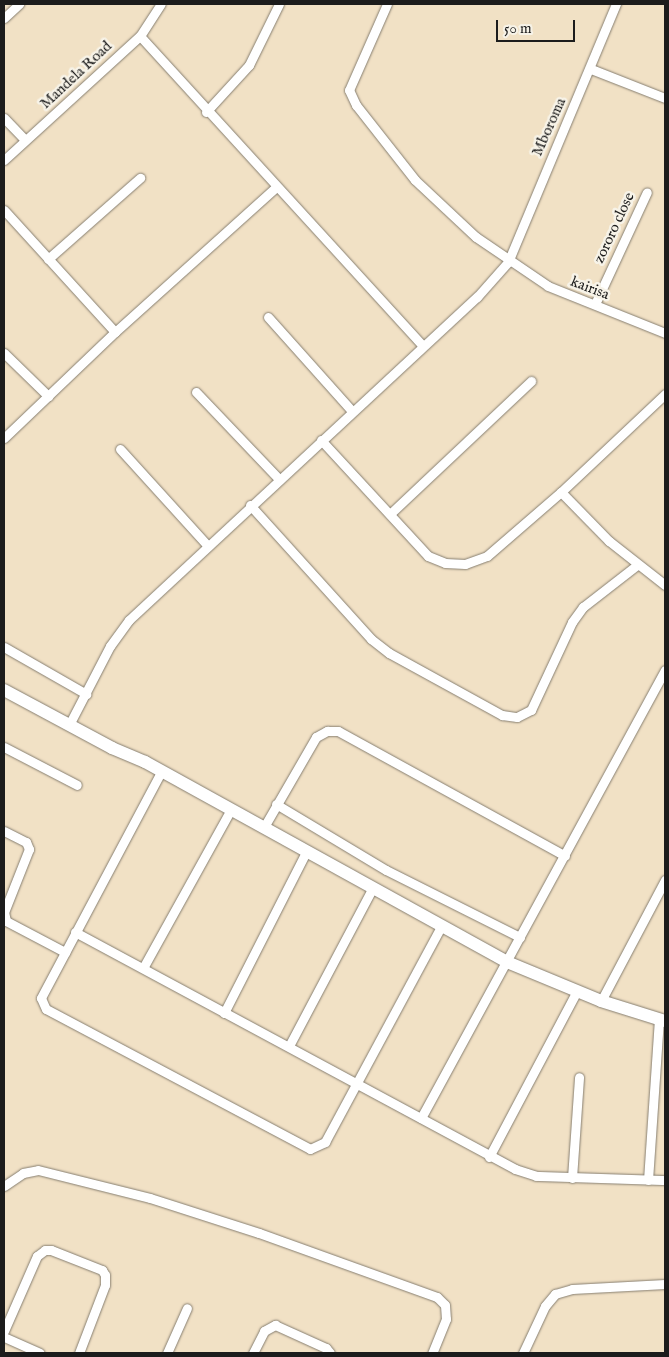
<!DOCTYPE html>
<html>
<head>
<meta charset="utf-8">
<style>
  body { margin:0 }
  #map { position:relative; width:669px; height:1357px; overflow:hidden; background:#f1e1c5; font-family:"IM FELL English",serif }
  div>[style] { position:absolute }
  .roads { filter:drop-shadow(0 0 1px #867e70) drop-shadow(0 0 1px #867e70) }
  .street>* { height:9px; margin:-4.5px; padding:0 4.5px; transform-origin:4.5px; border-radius:4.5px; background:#fff }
  .secondary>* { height:12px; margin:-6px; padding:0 6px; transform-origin:6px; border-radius:6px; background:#fff }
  span { translate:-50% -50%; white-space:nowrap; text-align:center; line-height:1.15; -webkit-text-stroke:5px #f7f3e8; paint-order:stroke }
  .street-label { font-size:15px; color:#1c1c1c }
  .frame { position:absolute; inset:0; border:5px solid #1c1c1c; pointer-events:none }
  .scale { position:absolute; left:496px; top:20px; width:79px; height:22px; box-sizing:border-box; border:2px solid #1c1c1c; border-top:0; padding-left:6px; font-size:15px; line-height:18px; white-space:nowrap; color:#1c1c1c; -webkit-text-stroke:4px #f7f3e8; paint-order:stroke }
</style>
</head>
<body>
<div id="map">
  <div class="roads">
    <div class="street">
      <i style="left:387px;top:4px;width:94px;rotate:113.8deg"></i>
      <i style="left:349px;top:90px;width:17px;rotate:65deg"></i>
      <i style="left:356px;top:105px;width:95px;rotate:51.8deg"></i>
      <i style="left:415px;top:180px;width:83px;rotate:43.1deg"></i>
      <i style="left:476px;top:237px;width:87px;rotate:34.2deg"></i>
      <i style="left:548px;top:286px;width:126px;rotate:21.9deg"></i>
      <i style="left:4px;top:18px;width:21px;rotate:-43deg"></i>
      <i style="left:140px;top:36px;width:418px;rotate:47.6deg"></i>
      <i style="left:591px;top:69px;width:79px;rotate:21.4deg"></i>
      <i style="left:206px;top:112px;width:64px;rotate:-47.5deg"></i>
      <i style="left:249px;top:65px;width:68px;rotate:-63.8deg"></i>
      <i style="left:4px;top:118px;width:30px;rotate:46deg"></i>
      <i style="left:4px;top:160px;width:184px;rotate:-42.4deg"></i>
      <i style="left:140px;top:36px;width:38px;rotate:-57deg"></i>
      <i style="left:4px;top:210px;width:165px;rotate:47.7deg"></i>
      <i style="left:48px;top:259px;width:123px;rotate:-41.4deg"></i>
      <i style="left:595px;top:304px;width:123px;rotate:-65.1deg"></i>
      <i style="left:268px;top:317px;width:126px;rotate:48.2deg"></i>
      <i style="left:4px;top:353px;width:62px;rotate:44.3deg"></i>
      <i style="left:196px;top:392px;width:119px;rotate:46.4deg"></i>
      <i style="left:4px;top:438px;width:153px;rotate:-43.7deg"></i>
      <i style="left:115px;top:332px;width:217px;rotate:-42deg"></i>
      <i style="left:321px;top:440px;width:158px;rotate:47.3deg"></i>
      <i style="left:428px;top:556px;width:18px;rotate:22deg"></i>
      <i style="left:445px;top:563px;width:20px;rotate:3deg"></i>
      <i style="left:465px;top:564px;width:23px;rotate:-20deg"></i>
      <i style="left:487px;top:556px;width:98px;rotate:-40.9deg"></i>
      <i style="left:561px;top:492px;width:143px;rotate:-43.3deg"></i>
      <i style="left:120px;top:449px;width:131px;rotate:47.8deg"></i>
      <i style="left:561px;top:492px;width:69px;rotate:45.6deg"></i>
      <i style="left:609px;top:541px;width:71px;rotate:38.2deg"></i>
      <i style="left:250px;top:505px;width:181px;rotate:47.9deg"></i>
      <i style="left:371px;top:639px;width:23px;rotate:38deg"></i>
      <i style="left:389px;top:653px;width:129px;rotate:28.8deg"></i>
      <i style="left:502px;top:715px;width:15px;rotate:8deg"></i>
      <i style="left:517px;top:717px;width:16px;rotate:-27deg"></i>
      <i style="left:531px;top:710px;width:97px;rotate:-65deg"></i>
      <i style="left:572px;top:622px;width:19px;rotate:-54deg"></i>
      <i style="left:583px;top:607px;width:68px;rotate:-37.9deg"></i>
      <i style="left:390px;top:514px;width:194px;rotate:-43.3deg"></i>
      <i style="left:4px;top:647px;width:95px;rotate:29.8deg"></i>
      <i style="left:69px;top:725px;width:89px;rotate:-62.6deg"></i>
      <i style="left:110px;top:646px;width:32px;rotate:-54deg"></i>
      <i style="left:129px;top:620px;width:475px;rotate:-42.9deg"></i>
      <i style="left:477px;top:297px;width:47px;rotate:-48.5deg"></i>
      <i style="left:508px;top:262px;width:280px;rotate:-67.3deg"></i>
      <i style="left:4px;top:747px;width:82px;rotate:27.5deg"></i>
      <i style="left:161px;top:772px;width:256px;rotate:118deg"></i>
      <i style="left:41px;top:998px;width:12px;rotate:66deg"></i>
      <i style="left:46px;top:1009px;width:299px;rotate:27.9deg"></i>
      <i style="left:310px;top:1149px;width:17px;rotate:-25deg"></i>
      <i style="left:325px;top:1142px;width:243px;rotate:-61.7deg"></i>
      <i style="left:276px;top:804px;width:128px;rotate:31deg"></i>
      <i style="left:386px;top:870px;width:150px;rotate:26.6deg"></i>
      <i style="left:264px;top:827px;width:104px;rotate:-60deg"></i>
      <i style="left:316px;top:737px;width:13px;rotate:-29deg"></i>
      <i style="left:327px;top:731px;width:11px"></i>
      <i style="left:338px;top:731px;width:259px;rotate:28.8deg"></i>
      <i style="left:4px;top:831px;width:25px;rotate:27deg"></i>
      <i style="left:26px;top:842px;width:8px;rotate:67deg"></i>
      <i style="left:29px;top:849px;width:68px;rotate:111.6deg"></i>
      <i style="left:4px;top:912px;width:9px;rotate:77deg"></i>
      <i style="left:6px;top:921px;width:67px;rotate:27.7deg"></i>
      <i style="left:75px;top:932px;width:500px;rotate:28.3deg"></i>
      <i style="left:515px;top:1169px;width:22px;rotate:18deg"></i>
      <i style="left:536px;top:1176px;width:129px;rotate:1.8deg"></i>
      <i style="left:143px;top:968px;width:182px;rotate:-61deg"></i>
      <i style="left:601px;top:1001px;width:137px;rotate:-62.1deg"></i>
      <i style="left:224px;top:1013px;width:183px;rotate:-63deg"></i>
      <i style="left:289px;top:1046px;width:178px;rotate:-62.1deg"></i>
      <i style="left:421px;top:1118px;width:510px;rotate:-61.43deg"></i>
      <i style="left:489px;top:1157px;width:188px;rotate:-62.1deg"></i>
      <i style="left:572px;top:1178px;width:101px;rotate:-86deg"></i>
      <i style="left:648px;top:1180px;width:160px;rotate:-86.1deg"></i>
      <i style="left:4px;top:1186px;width:23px;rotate:-34deg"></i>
      <i style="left:23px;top:1173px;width:15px;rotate:-11deg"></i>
      <i style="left:38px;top:1170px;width:115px;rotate:14deg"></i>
      <i style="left:150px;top:1198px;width:114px;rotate:17.8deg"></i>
      <i style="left:259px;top:1233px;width:189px;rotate:19.8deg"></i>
      <i style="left:437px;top:1297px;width:11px;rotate:45deg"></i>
      <i style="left:445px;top:1305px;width:14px;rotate:86deg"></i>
      <i style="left:446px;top:1319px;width:37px;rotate:112deg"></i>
      <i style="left:4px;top:1331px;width:82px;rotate:-66.3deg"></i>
      <i style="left:37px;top:1256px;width:10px;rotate:-37deg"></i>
      <i style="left:45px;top:1250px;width:6px"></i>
      <i style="left:51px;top:1250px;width:55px;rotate:21.4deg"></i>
      <i style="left:102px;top:1270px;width:6px;rotate:59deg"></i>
      <i style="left:105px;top:1275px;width:10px;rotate:90deg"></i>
      <i style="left:105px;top:1285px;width:73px;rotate:110.9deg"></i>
      <i style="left:4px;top:1337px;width:39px;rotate:24deg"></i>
      <i style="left:167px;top:1353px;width:49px;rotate:-66deg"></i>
      <i style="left:253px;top:1353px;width:25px;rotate:-63deg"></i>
      <i style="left:264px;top:1331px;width:13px;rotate:-29deg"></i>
      <i style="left:275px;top:1325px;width:56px;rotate:24.3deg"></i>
      <i style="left:326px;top:1348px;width:6px;rotate:51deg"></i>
      <i style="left:523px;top:1353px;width:52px;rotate:-64.9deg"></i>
      <i style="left:545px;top:1306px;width:16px;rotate:-50deg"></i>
      <i style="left:555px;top:1294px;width:18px;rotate:-16deg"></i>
      <i style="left:572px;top:1289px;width:93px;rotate:-3.1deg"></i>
    </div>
    <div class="secondary">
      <i style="left:4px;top:690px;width:123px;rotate:28.2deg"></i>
      <i style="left:112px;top:748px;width:36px;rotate:23deg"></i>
      <i style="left:145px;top:762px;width:414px;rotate:28.9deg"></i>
      <i style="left:507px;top:962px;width:102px;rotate:22.5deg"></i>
      <i style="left:601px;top:1001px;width:67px;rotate:17.4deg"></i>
    </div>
  </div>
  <div class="street-label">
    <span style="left:76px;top:75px;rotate:-43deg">Mandela Road</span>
    <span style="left:549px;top:127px;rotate:-66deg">Mboroma</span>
    <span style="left:614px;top:228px;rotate:-65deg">zororo close</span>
    <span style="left:590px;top:288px;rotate:21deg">kairisa</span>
  </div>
  <div class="frame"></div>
  <div class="scale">50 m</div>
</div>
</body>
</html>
